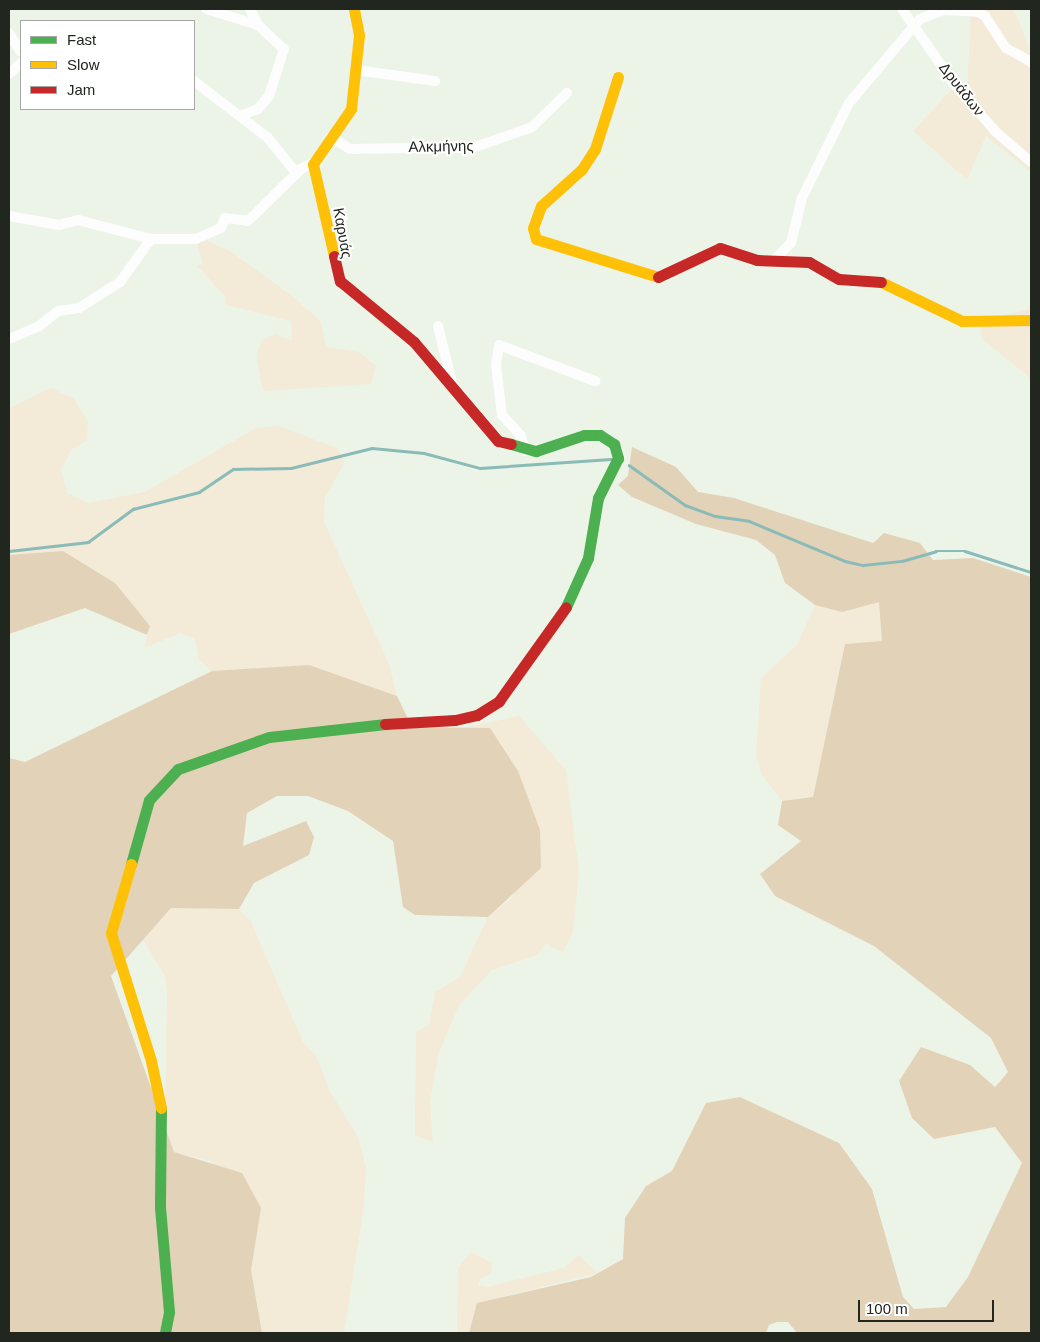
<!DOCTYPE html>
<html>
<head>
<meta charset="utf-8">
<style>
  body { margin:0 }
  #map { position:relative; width:1040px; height:1342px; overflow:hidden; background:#ecf4e8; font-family:Arial,sans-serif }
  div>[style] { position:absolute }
  .green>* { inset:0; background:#f3ead7 }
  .forest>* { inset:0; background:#e2d2b7 }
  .stream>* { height:2.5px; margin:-1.25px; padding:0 1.25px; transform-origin:1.25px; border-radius:1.25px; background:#8bbbb8 }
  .street>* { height:10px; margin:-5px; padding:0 5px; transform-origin:5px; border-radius:5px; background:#fcfdfc }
  .fast>* { height:11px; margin:-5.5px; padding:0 5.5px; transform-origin:5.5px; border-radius:5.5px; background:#4caf50 }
  .slow>* { height:11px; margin:-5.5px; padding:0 5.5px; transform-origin:5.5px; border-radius:5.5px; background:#ffc107 }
  .jam>* { height:11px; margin:-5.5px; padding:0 5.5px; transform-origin:5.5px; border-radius:5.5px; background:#c62828 }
  span { translate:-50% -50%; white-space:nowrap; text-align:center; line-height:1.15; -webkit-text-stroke:4px #fff; paint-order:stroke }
  .street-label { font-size:15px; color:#21261e }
  .frame { position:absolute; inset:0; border:10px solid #21261e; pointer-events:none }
  .legend { position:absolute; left:20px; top:20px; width:175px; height:90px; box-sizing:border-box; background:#fff; border:1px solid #a6a8a5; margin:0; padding:6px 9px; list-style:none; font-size:15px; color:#21261e }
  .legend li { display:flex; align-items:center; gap:10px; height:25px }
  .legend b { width:25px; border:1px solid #a6a8a5 }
  .scale { position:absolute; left:858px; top:1300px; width:136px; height:22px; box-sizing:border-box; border:2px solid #21261e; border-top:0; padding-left:6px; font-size:15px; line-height:18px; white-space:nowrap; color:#21261e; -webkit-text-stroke:4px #fff; paint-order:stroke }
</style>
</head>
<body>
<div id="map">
  <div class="green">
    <i style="clip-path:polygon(971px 9px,1014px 9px,1029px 47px,1031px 172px,986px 136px,967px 180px,913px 131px,952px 89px,967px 94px)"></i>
    <i style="clip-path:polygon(203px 239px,230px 251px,296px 299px,321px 322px,326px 347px,359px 352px,376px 366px,371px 384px,263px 391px,256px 356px,261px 341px,275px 334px,292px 341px,291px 321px,226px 305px,225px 296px,197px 266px,203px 263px,196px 241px)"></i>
    <i style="clip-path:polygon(1031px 309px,1031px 387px,1029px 377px,985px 341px,981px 333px,981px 326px,992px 318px)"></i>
    <i style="clip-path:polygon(51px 388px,73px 398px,88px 422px,87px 440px,71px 450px,61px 470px,67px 493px,88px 503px,145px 492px,256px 428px,279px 426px,339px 449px,344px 464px,325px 497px,324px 522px,389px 664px,397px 696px,309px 665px,212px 671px,199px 660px,195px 639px,181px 633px,144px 648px,150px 626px,63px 551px,9px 555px,9px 408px)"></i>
    <i style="clip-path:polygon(879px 601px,882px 641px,845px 644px,813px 797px,782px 801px,762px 775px,756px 756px,761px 678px,797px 645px,815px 605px,842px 612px)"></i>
    <i style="clip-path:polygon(519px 716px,566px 770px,579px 872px,573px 932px,563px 952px,546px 944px,537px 955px,492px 970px,459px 1005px,438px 1055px,430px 1102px,433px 1142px,415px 1135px,416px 1032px,429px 1025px,435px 992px,460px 977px,488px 917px,514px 896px,490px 728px,459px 729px)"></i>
    <i style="clip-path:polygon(171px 908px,239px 909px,250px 920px,303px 1042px,316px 1055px,329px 1090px,357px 1135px,366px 1166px,364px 1206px,344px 1333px,262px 1333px,251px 1270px,261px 1208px,209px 1160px,174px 1152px,165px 1127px,167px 990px,165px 976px,143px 940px)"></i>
    <i style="clip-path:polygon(471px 1252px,492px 1263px,491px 1273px,480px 1279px,478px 1285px,487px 1287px,564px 1268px,579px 1255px,598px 1273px,477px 1303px,469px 1333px,457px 1333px,458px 1267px)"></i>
  </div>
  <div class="forest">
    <i style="clip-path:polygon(632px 447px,676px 467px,698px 492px,734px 498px,873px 543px,884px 533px,920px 543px,933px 560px,973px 558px,1031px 577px,1031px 1333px,797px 1333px,788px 1322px,777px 1322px,769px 1325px,766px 1333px,469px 1333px,477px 1303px,591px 1277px,623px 1259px,625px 1218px,646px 1186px,672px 1171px,706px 1103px,740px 1097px,839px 1143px,872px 1189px,903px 1297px,914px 1309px,946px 1307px,968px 1277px,1022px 1163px,995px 1127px,934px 1139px,912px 1118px,899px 1081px,921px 1047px,970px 1065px,995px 1087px,1008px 1072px,991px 1038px,874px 946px,775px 896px,760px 874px,801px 841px,778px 825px,782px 801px,813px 797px,845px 644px,882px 641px,879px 602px,842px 612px,815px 605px,785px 583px,775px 555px,756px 540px,696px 524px,632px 497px,618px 485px,628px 476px)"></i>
    <i style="clip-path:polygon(63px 551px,115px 583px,150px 626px,147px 635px,85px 608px,9px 634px,9px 555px)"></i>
    <i style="clip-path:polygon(309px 665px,397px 696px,412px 727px,490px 728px,518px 771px,540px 830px,541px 868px,488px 917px,415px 915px,403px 907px,393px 841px,348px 811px,308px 796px,277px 796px,247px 813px,243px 846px,306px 821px,314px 837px,309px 855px,254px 883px,239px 909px,171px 908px,111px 976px,174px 1152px,242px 1173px,261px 1208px,251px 1270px,262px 1333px,9px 1333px,9px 758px,25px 762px,212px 671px)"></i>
  </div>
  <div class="stream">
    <i style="left:629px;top:465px;width:69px;rotate:35.5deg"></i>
    <i style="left:685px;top:505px;width:32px;rotate:20deg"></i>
    <i style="left:715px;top:516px;width:34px;rotate:8deg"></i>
    <i style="left:749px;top:521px;width:104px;rotate:22.6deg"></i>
    <i style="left:845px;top:561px;width:18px;rotate:13deg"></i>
    <i style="left:863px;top:565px;width:39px;rotate:-6deg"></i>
    <i style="left:902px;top:561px;width:35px;rotate:-16deg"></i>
    <i style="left:936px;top:551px;width:29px"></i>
    <i style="left:965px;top:551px;width:69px;rotate:17.7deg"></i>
    <i style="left:9px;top:551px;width:80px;rotate:-6.5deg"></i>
    <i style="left:88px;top:542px;width:56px;rotate:-36.3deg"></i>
    <i style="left:133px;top:509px;width:68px;rotate:-14.4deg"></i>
    <i style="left:199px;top:492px;width:41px;rotate:-34.1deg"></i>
    <i style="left:233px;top:469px;width:58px;rotate:-1deg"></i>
    <i style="left:291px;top:468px;width:83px;rotate:-13.9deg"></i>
    <i style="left:372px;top:448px;width:52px;rotate:5.5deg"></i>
    <i style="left:424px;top:453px;width:58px;rotate:15deg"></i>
    <i style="left:480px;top:468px;width:131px;rotate:-3.9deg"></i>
  </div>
  <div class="street">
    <i style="left:206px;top:9px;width:54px;rotate:17.1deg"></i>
    <i style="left:258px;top:25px;width:35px;rotate:43deg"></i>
    <i style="left:284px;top:49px;width:49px;rotate:107.7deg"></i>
    <i style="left:269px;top:96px;width:17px;rotate:130deg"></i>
    <i style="left:258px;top:109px;width:19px;rotate:159deg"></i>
    <i style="left:250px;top:9px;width:18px;rotate:63deg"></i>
    <i style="left:902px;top:9px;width:93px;rotate:55.1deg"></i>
    <i style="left:955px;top:85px;width:62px;rotate:48.9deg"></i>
    <i style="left:996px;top:132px;width:46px;rotate:40.6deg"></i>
    <i style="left:9px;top:33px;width:22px;rotate:58deg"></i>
    <i style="left:356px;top:70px;width:80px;rotate:7.9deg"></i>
    <i style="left:9px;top:74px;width:16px;rotate:-43deg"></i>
    <i style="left:194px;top:81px;width:93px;rotate:37.6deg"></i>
    <i style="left:268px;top:138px;width:46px;rotate:51.1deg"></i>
    <i style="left:331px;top:137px;width:22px;rotate:32deg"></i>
    <i style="left:350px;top:149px;width:125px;rotate:-0.9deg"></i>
    <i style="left:475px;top:147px;width:60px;rotate:-19.3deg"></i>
    <i style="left:532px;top:127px;width:49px;rotate:-44.2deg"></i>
    <i style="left:9px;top:216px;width:51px;rotate:10.2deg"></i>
    <i style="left:59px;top:225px;width:20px;rotate:-15deg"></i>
    <i style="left:78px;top:220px;width:75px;rotate:14.6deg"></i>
    <i style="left:151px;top:239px;width:45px"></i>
    <i style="left:196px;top:239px;width:27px;rotate:-24deg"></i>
    <i style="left:221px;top:228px;width:11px;rotate:-68deg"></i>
    <i style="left:225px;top:218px;width:23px;rotate:7deg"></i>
    <i style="left:248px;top:221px;width:74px;rotate:-44.5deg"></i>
    <i style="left:301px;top:169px;width:15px;rotate:-28deg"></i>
    <i style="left:773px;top:261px;width:25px;rotate:-45deg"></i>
    <i style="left:791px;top:243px;width:46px;rotate:-76.3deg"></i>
    <i style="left:802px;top:198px;width:106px;rotate:-63.7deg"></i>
    <i style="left:849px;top:103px;width:110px;rotate:-49.8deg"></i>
    <i style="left:920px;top:19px;width:25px;rotate:-21deg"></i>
    <i style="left:943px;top:10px;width:35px;rotate:3deg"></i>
    <i style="left:978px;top:12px;width:8px;rotate:30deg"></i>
    <i style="left:985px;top:16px;width:38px;rotate:57deg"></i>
    <i style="left:1006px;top:48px;width:29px;rotate:29deg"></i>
    <i style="left:438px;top:326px;width:63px;rotate:76.2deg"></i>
    <i style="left:9px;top:339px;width:33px;rotate:-23deg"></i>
    <i style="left:39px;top:326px;width:24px;rotate:-38deg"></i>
    <i style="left:58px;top:311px;width:21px;rotate:-8deg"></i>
    <i style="left:79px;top:308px;width:49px;rotate:-32.4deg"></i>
    <i style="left:120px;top:282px;width:53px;rotate:-54.2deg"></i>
    <i style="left:525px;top:451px;width:16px;rotate:-105deg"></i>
    <i style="left:521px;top:436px;width:28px;rotate:-132deg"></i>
    <i style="left:502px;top:415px;width:50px;rotate:-96.8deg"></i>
    <i style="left:496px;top:365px;width:20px;rotate:-81deg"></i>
    <i style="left:499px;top:345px;width:103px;rotate:20.6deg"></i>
  </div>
  <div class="fast">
    <i style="left:511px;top:444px;width:26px;rotate:16deg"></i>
    <i style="left:536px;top:451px;width:51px;rotate:-18.4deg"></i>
    <i style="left:584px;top:435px;width:16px"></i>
    <i style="left:600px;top:435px;width:17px;rotate:33deg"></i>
    <i style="left:614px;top:444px;width:15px;rotate:74deg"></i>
    <i style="left:618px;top:458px;width:45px;rotate:116.6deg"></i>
    <i style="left:598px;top:498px;width:61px;rotate:99.5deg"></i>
    <i style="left:588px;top:558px;width:54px;rotate:114.2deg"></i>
    <i style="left:131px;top:864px;width:66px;rotate:-74.3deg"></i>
    <i style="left:149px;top:800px;width:42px;rotate:-46.9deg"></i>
    <i style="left:178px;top:769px;width:96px;rotate:-19.4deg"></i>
    <i style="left:269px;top:737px;width:117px;rotate:-6.4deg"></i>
    <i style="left:161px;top:1108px;width:99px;rotate:90.6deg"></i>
    <i style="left:160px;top:1207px;width:105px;rotate:85.1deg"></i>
    <i style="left:169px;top:1312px;width:21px;rotate:101deg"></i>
  </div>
  <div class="slow">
    <i style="left:618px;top:77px;width:76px;rotate:107.7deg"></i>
    <i style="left:595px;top:149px;width:24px;rotate:123deg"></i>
    <i style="left:582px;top:169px;width:55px;rotate:137.9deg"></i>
    <i style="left:541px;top:206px;width:23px;rotate:110deg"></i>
    <i style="left:533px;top:228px;width:11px;rotate:75deg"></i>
    <i style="left:536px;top:239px;width:128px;rotate:17.3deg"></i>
    <i style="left:334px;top:256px;width:94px;rotate:-102.9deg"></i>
    <i style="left:313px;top:164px;width:67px;rotate:-55.4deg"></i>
    <i style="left:351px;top:109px;width:74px;rotate:-83.8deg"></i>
    <i style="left:359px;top:35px;width:26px;rotate:-101deg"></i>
    <i style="left:881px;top:282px;width:90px;rotate:25.7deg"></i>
    <i style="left:962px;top:321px;width:69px;rotate:-0.8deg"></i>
    <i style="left:131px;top:864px;width:72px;rotate:106.2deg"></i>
    <i style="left:111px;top:933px;width:134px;rotate:72.6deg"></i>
    <i style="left:151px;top:1061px;width:48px;rotate:78deg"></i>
  </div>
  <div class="jam">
    <i style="left:334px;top:256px;width:26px;rotate:77deg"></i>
    <i style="left:340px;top:281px;width:96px;rotate:39.5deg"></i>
    <i style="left:414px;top:342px;width:130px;rotate:49.7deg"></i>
    <i style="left:498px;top:441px;width:13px;rotate:13deg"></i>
    <i style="left:658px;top:277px;width:68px;rotate:-25.1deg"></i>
    <i style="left:720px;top:248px;width:39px;rotate:18deg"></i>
    <i style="left:757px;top:260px;width:52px;rotate:2.2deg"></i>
    <i style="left:809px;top:262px;width:34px;rotate:30deg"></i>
    <i style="left:839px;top:279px;width:42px;rotate:4.1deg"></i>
    <i style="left:385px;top:724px;width:70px;rotate:-3.3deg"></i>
    <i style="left:455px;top:720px;width:23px;rotate:-13deg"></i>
    <i style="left:477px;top:715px;width:26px;rotate:-32deg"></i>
    <i style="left:499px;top:701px;width:115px;rotate:-54.5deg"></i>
  </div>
  <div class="street-label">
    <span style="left:962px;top:89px;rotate:52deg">Δρυάδων</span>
    <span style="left:441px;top:146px;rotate:-1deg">Αλκμήνης</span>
    <span style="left:343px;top:233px;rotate:80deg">Καρυάς</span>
  </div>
  <div class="frame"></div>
  <ul class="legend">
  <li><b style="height:6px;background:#4caf50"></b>Fast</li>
  <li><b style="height:6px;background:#ffc107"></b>Slow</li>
  <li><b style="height:6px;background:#c62828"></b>Jam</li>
  </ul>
  <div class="scale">100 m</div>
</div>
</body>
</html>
